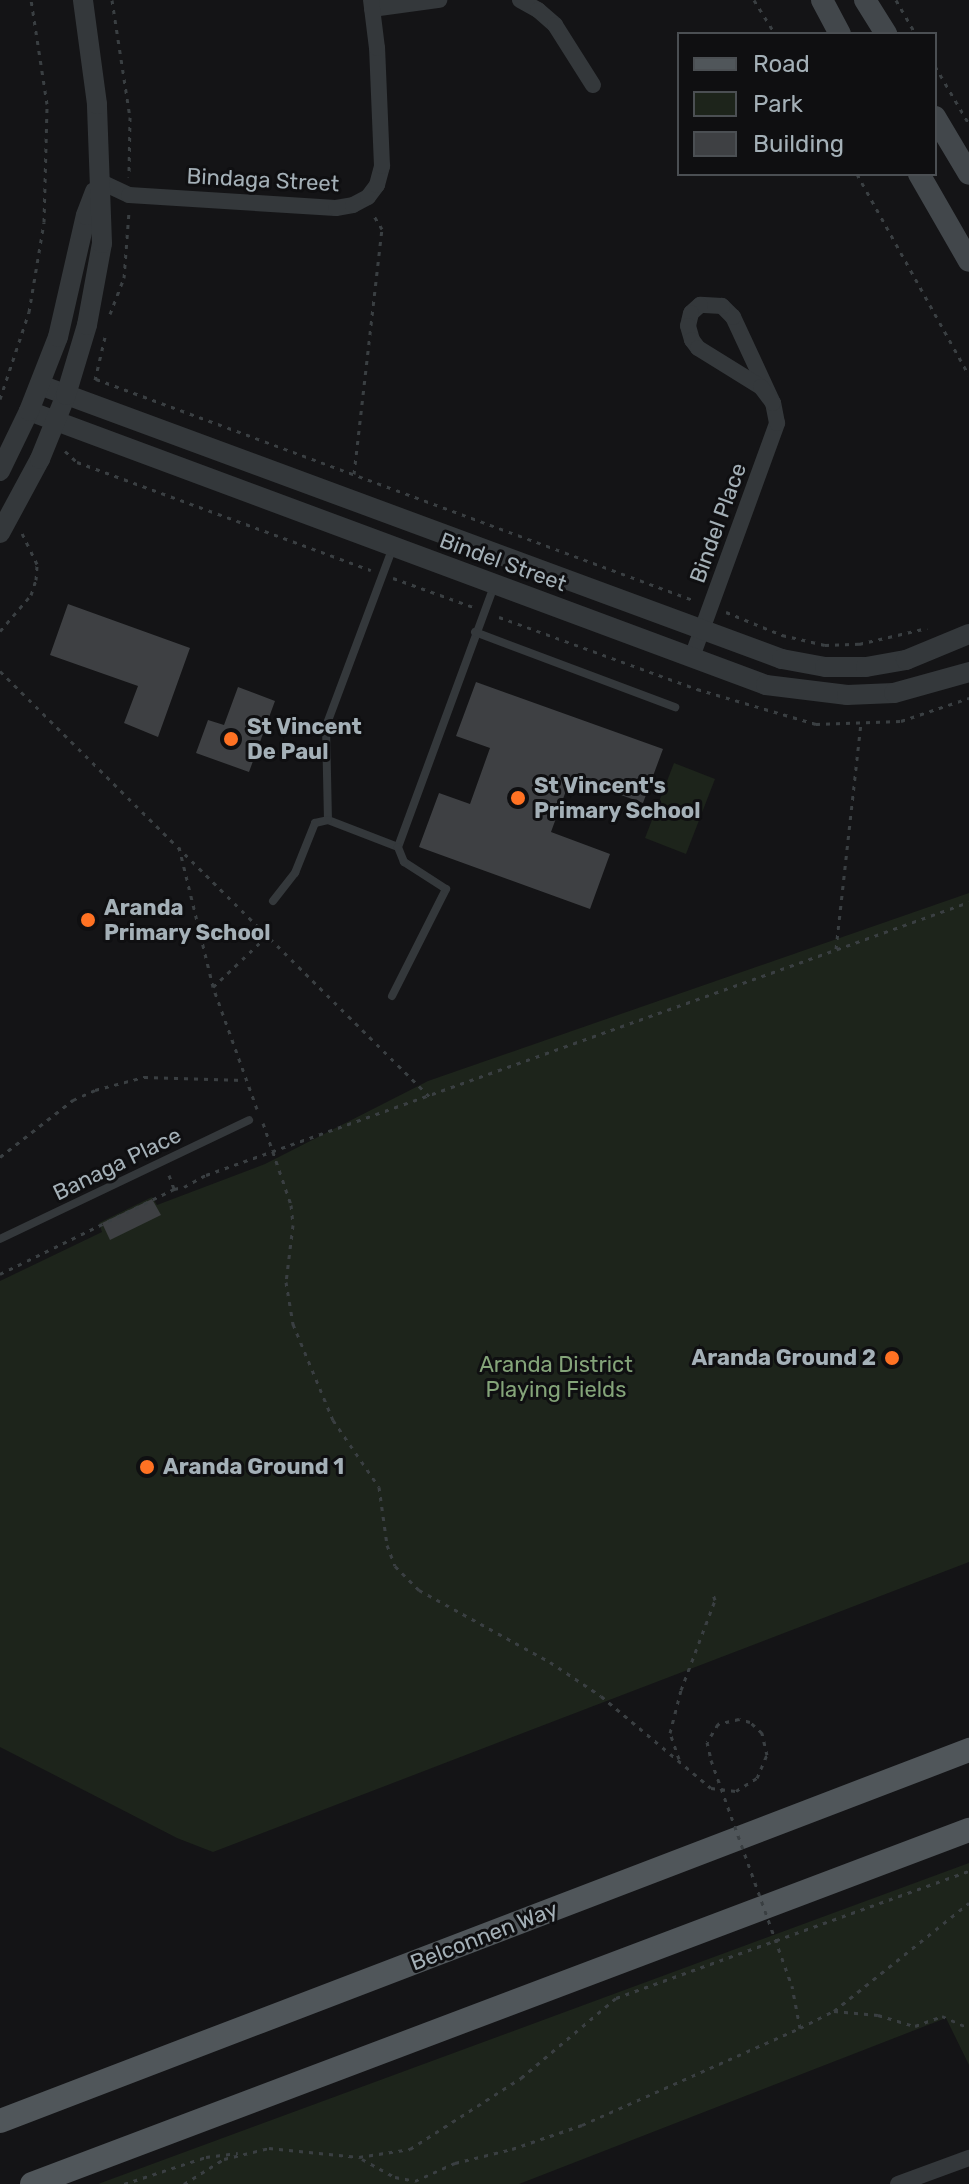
<!DOCTYPE html>
<html>
<head>
<meta charset="utf-8">
<style>
  body { margin:0 }
  #map { position:relative; width:969px; height:2184px; overflow:hidden; background:#141416; font-family:Rubik,sans-serif }
  div>[style] { position:absolute }
  .green>* { inset:0; background:#1d241b }
  .building>* { inset:0; background:#3e4043 }
  .path>* { height:3px; margin-top:-1.5px; transform-origin:0; background:repeating-linear-gradient(90deg,#3a3f42 0 4px,transparent 0 10px) }
  .service>* { height:8px; margin:-4px; padding:0 4px; transform-origin:4px; border-radius:4px; background:#34383b }
  .minor>* { height:16px; margin:-8px; padding:0 8px; transform-origin:8px; border-radius:8px; background:#34383b }
  .tertiary>* { height:20px; margin:-10px; padding:0 10px; transform-origin:10px; border-radius:10px; background:#34383b }
  .secondary>* { height:22px; margin:-11px; padding:0 11px; transform-origin:11px; border-radius:11px; background:#42474b }
  .primary>* { height:24px; margin:-12px; padding:0 12px; transform-origin:12px; border-radius:12px; background:#50565a }
  .path-bridge>* { height:3px; margin-top:-1.5px; transform-origin:0; background:repeating-linear-gradient(90deg,#3a3f42 0 4px,transparent 0 10px) }
  .dots>* { width:22px; height:22px; translate:-50% -50%; box-sizing:border-box; border:4px solid #0f0f11; border-radius:50% }
  span { translate:-50% -50%; white-space:nowrap; text-align:center; line-height:1.15; -webkit-text-stroke:6px #0f0f11; paint-order:stroke }
  .street-label { font-size:22px; color:#a4b0b7 }
  .poi-label { font-size:22px; color:#a4b0b7; font-weight:700 }
  .left { translate:0 -50%; text-align:left }
  .right { translate:-100% -50%; text-align:right }
  .park-label { font-size:22px; color:#84a479 }
  .legend { position:absolute; left:677px; top:32px; width:260px; height:144px; box-sizing:border-box; background:#0f0f11; border:2px solid #4b4f53; margin:0; padding:10px 14px; list-style:none; font-size:24px; color:#a4b0b7 }
  .legend li { display:flex; align-items:center; gap:16px; height:40px }
  .legend b { width:40px; border:2px solid #4b4f53 }
</style>
</head>
<body>
<div id="map">
  <div class="green">
    <i style="clip-path:polygon(674px 763px,715px 779px,686px 854px,645px 838px)"></i>
    <i style="clip-path:polygon(969px 893px,969px 1562px,213px 1852px,177px 1838px,0 1747px,0 1281px,102px 1232px,99px 1223px,152px 1197px,157px 1205px,265px 1164px,428px 1081px)"></i>
    <i style="clip-path:polygon(969px 1863px,969px 2065px,946px 2018px,519px 2184px,98px 2184px)"></i>
  </div>
  <div class="building">
    <i style="clip-path:polygon(68px 604px,190px 648px,158px 737px,124px 723px,138px 686px,50px 655px)"></i>
    <i style="clip-path:polygon(476px 682px,663px 749px,643px 803px,571px 777px,551px 832px,610px 854px,590px 909px,419px 847px,439px 793px,470px 804px,490px 748px,456px 736px)"></i>
    <i style="clip-path:polygon(238px 687px,275px 701px,249px 772px,196px 753px,208px 720px,224px 725px)"></i>
    <i style="clip-path:polygon(152px 1199px,161px 1215px,110px 1240px,102px 1223px)"></i>
  </div>
  <div class="path">
    <i style="left:112px;top:0;width:118px;rotate:81.3deg"></i>
    <i style="left:130px;top:117px;width:60px;rotate:91deg"></i>
    <i style="left:754px;top:0;width:40px;rotate:58deg"></i>
    <i style="left:896px;top:0;width:39px;rotate:60deg"></i>
    <i style="left:935px;top:66px;width:67px;rotate:59.6deg"></i>
    <i style="left:857px;top:174px;width:230px;rotate:60.9deg"></i>
    <i style="left:110px;top:314px;width:39px;rotate:-69deg"></i>
    <i style="left:124px;top:278px;width:66px;rotate:-85.7deg"></i>
    <i style="left:96px;top:379px;width:637px;rotate:20.31deg"></i>
    <i style="left:95px;top:380px;width:44px;rotate:-76.9deg"></i>
    <i style="left:0;top:399px;width:92px;rotate:-71.6deg"></i>
    <i style="left:29px;top:312px;width:91px;rotate:-80.5deg"></i>
    <i style="left:44px;top:222px;width:118px;rotate:-88.5deg"></i>
    <i style="left:47px;top:104px;width:105px;rotate:-98.7deg"></i>
    <i style="left:65px;top:451px;width:16px;rotate:43deg"></i>
    <i style="left:77px;top:462px;width:313px;rotate:20.2deg"></i>
    <i style="left:354px;top:474px;width:247px;rotate:-83.5deg"></i>
    <i style="left:382px;top:229px;width:17px;rotate:-121deg"></i>
    <i style="left:393px;top:578px;width:85px;rotate:19.9deg"></i>
    <i style="left:726px;top:612px;width:61px;rotate:22.3deg"></i>
    <i style="left:782px;top:635px;width:44px;rotate:13.1deg"></i>
    <i style="left:825px;top:645px;width:34px;rotate:-2deg"></i>
    <i style="left:859px;top:644px;width:70px;rotate:-13.2deg"></i>
    <i style="left:499px;top:617px;width:211px;rotate:20deg"></i>
    <i style="left:697px;top:689px;width:124px;rotate:16.4deg"></i>
    <i style="left:816px;top:724px;width:85px;rotate:-2deg"></i>
    <i style="left:901px;top:721px;width:72px;rotate:-18.7deg"></i>
    <i style="left:0;top:631px;width:48px;rotate:-49.3deg"></i>
    <i style="left:31px;top:595px;width:16px;rotate:-72deg"></i>
    <i style="left:36px;top:580px;width:16px;rotate:-86deg"></i>
    <i style="left:37px;top:564px;width:34px;rotate:-116deg"></i>
    <i style="left:0;top:671px;width:605px;rotate:44.73deg"></i>
    <i style="left:179px;top:847px;width:144px;rotate:76.3deg"></i>
    <i style="left:836px;top:949px;width:227px;rotate:-83.7deg"></i>
    <i style="left:257px;top:1109px;width:130px;rotate:-109.8deg"></i>
    <i style="left:213px;top:987px;width:77px;rotate:-43.4deg"></i>
    <i style="left:263px;top:1123px;width:87px;rotate:71.1deg"></i>
    <i style="left:291px;top:1205px;width:20px;rotate:84deg"></i>
    <i style="left:293px;top:1225px;width:57px;rotate:97deg"></i>
    <i style="left:286px;top:1282px;width:43px;rotate:80.5deg"></i>
    <i style="left:293px;top:1324px;width:104px;rotate:67.4deg"></i>
    <i style="left:333px;top:1420px;width:81px;rotate:55.5deg"></i>
    <i style="left:379px;top:1487px;width:59px;rotate:82.1deg"></i>
    <i style="left:387px;top:1545px;width:22px;rotate:69deg"></i>
    <i style="left:395px;top:1566px;width:34px;rotate:45deg"></i>
    <i style="left:419px;top:1590px;width:149px;rotate:28.8deg"></i>
    <i style="left:550px;top:1662px;width:61px;rotate:33.7deg"></i>
    <i style="left:601px;top:1696px;width:143px;rotate:39.9deg"></i>
    <i style="left:711px;top:1788px;width:25px;rotate:7deg"></i>
    <i style="left:736px;top:1791px;width:25px;rotate:-32deg"></i>
    <i style="left:757px;top:1778px;width:25px;rotate:-67deg"></i>
    <i style="left:767px;top:1755px;width:23px;rotate:-103deg"></i>
    <i style="left:762px;top:1733px;width:16px;rotate:-137deg"></i>
    <i style="left:750px;top:1722px;width:11px;rotate:-165deg"></i>
    <i style="left:739px;top:1719px;width:22px;rotate:167deg"></i>
    <i style="left:718px;top:1724px;width:21px;rotate:121deg"></i>
    <i style="left:707px;top:1742px;width:18px;rotate:77deg"></i>
    <i style="left:0;top:1157px;width:93px;rotate:-38deg"></i>
    <i style="left:73px;top:1100px;width:24px;rotate:-24deg"></i>
    <i style="left:95px;top:1090px;width:51px;rotate:-14.9deg"></i>
    <i style="left:144px;top:1077px;width:100px;rotate:1.7deg"></i>
    <i style="left:169px;top:1175px;width:15px;rotate:70deg"></i>
    <i style="left:174px;top:1189px;width:10px;rotate:-11deg"></i>
    <i style="left:184px;top:1187px;width:25px;rotate:-29deg"></i>
    <i style="left:206px;top:1175px;width:810px;rotate:-19.69deg"></i>
    <i style="left:0;top:1274px;width:194px;rotate:-26deg"></i>
    <i style="left:679px;top:1759px;width:28px;rotate:-109deg"></i>
    <i style="left:670px;top:1733px;width:44px;rotate:-75.7deg"></i>
    <i style="left:681px;top:1690px;width:96px;rotate:-69.3deg"></i>
    <i style="left:715px;top:1600px;width:9px;rotate:-108deg"></i>
    <i style="left:834px;top:2011px;width:44px;rotate:5.2deg"></i>
    <i style="left:878px;top:2015px;width:39px;rotate:17deg"></i>
    <i style="left:915px;top:2026px;width:29px;rotate:-20deg"></i>
    <i style="left:942px;top:2016px;width:30px;rotate:24deg"></i>
    <i style="left:800px;top:2028px;width:38px;rotate:-27deg"></i>
    <i style="left:834px;top:2011px;width:173px;rotate:-38.7deg"></i>
    <i style="left:362px;top:2159px;width:38px;rotate:29deg"></i>
    <i style="left:395px;top:2177px;width:20px;rotate:11deg"></i>
    <i style="left:415px;top:2181px;width:44px;rotate:-24.2deg"></i>
    <i style="left:455px;top:2163px;width:59px;rotate:-13.8deg"></i>
    <i style="left:512px;top:2149px;width:74px;rotate:-18.9deg"></i>
    <i style="left:582px;top:2125px;width:239px;rotate:-24deg"></i>
    <i style="left:800px;top:2028px;width:43px;rotate:-100.8deg"></i>
    <i style="left:124px;top:2184px;width:86px;rotate:-18.2deg"></i>
    <i style="left:206px;top:2157px;width:32px;rotate:-7deg"></i>
    <i style="left:184px;top:2184px;width:47px;rotate:-32deg"></i>
    <i style="left:224px;top:2159px;width:46px;rotate:-13.7deg"></i>
    <i style="left:269px;top:2148px;width:90px;rotate:5.7deg"></i>
    <i style="left:359px;top:2157px;width:52px;rotate:-8.9deg"></i>
    <i style="left:410px;top:2149px;width:132px;rotate:-32.6deg"></i>
    <i style="left:521px;top:2078px;width:124px;rotate:-40.1deg"></i>
    <i style="left:616px;top:1998px;width:375px;rotate:-19.8deg"></i>
  </div>
  <div class="service">
    <i style="left:393px;top:547px;width:191px;rotate:110.5deg"></i>
    <i style="left:326px;top:726px;width:94px;rotate:88.8deg"></i>
    <i style="left:328px;top:820px;width:75px;rotate:21.1deg"></i>
    <i style="left:398px;top:847px;width:278px;rotate:-69.8deg"></i>
    <i style="left:475px;top:632px;width:214px;rotate:20.6deg"></i>
    <i style="left:273px;top:901px;width:36px;rotate:-52deg"></i>
    <i style="left:295px;top:873px;width:54px;rotate:-68.2deg"></i>
    <i style="left:315px;top:823px;width:13px;rotate:-13deg"></i>
    <i style="left:392px;top:996px;width:120px;rotate:-63.2deg"></i>
    <i style="left:446px;top:889px;width:50px;rotate:-147.3deg"></i>
    <i style="left:404px;top:862px;width:16px;rotate:-112deg"></i>
    <i style="left:0;top:1239px;width:276px;rotate:-25.5deg"></i>
  </div>
  <div class="minor">
    <i style="left:520px;top:0;width:21px;rotate:29deg"></i>
    <i style="left:538px;top:10px;width:23px;rotate:41deg"></i>
    <i style="left:555px;top:25px;width:71px;rotate:57.7deg"></i>
    <i style="left:372px;top:9px;width:68px;rotate:-7.7deg"></i>
    <i style="left:99px;top:181px;width:33px;rotate:25deg"></i>
    <i style="left:129px;top:195px;width:207px;rotate:3.6deg"></i>
    <i style="left:336px;top:208px;width:17px;rotate:-10deg"></i>
    <i style="left:353px;top:205px;width:17px;rotate:-28deg"></i>
    <i style="left:368px;top:197px;width:15px;rotate:-53deg"></i>
    <i style="left:377px;top:185px;width:20px;rotate:-75deg"></i>
    <i style="left:382px;top:166px;width:118px;rotate:-92.4deg"></i>
    <i style="left:377px;top:48px;width:48px;rotate:-97.1deg"></i>
    <i style="left:692px;top:657px;width:249px;rotate:-70deg"></i>
    <i style="left:777px;top:423px;width:20px;rotate:-101deg"></i>
    <i style="left:773px;top:403px;width:95px;rotate:-114.9deg"></i>
    <i style="left:733px;top:317px;width:16px;rotate:-135deg"></i>
    <i style="left:722px;top:306px;width:22px;rotate:-177deg"></i>
    <i style="left:700px;top:305px;width:12px;rotate:138deg"></i>
    <i style="left:691px;top:313px;width:13px;rotate:103deg"></i>
    <i style="left:688px;top:326px;width:15px;rotate:74deg"></i>
    <i style="left:692px;top:340px;width:10px;rotate:53deg"></i>
    <i style="left:698px;top:348px;width:74px;rotate:31.8deg"></i>
    <i style="left:761px;top:387px;width:20px;rotate:53deg"></i>
    <i style="left:898px;top:2184px;width:76px;rotate:-20.1deg"></i>
  </div>
  <div class="tertiary">
    <i style="left:40px;top:385px;width:791px;rotate:20.27deg"></i>
    <i style="left:782px;top:659px;width:44px;rotate:10.5deg"></i>
    <i style="left:825px;top:667px;width:41px"></i>
    <i style="left:866px;top:667px;width:41px;rotate:-9.9deg"></i>
    <i style="left:906px;top:660px;width:68px;rotate:-22.4deg"></i>
    <i style="left:29px;top:411px;width:786px;rotate:20.39deg"></i>
    <i style="left:766px;top:685px;width:82px;rotate:7deg"></i>
    <i style="left:847px;top:695px;width:47px;rotate:-2.4deg"></i>
    <i style="left:894px;top:693px;width:78px;rotate:-15.6deg"></i>
    <i style="left:0;top:471px;width:67px;rotate:-64.2deg"></i>
    <i style="left:29px;top:411px;width:79px;rotate:-68.6deg"></i>
    <i style="left:58px;top:337px;width:125px;rotate:-77.1deg"></i>
    <i style="left:86px;top:215px;width:25px;rotate:-69deg"></i>
    <i style="left:0;top:533px;width:84px;rotate:-61.6deg"></i>
    <i style="left:40px;top:459px;width:69px;rotate:-67.9deg"></i>
    <i style="left:66px;top:395px;width:73px;rotate:-73.3deg"></i>
    <i style="left:87px;top:325px;width:83px;rotate:-79.6deg"></i>
    <i style="left:102px;top:243px;width:139px;rotate:-92.1deg"></i>
    <i style="left:97px;top:104px;width:105px;rotate:-97.7deg"></i>
  </div>
  <div class="secondary">
    <i style="left:822px;top:0;width:38px;rotate:62deg"></i>
    <i style="left:865px;top:0;width:40px;rotate:58deg"></i>
    <i style="left:935px;top:117px;width:66px;rotate:59.2deg"></i>
    <i style="left:919px;top:174px;width:100px;rotate:60.1deg"></i>
  </div>
  <div class="primary">
    <i style="left:0;top:2121px;width:1038px;rotate:-20.95deg"></i>
    <i style="left:32px;top:2184px;width:1002px;rotate:-20.7deg"></i>
  </div>
  <div class="path-bridge">
    <i style="left:711px;top:1760px;width:240px;rotate:70.3deg"></i>
  </div>
  <div class="dots">
    <i style="left:231px;top:739px;background:#ff7223"></i>
    <i style="left:518px;top:798px;background:#ff7223"></i>
    <i style="left:88px;top:920px;background:#ff7223"></i>
    <i style="left:892px;top:1358px;background:#ff7223"></i>
    <i style="left:147px;top:1467px;background:#ff7223"></i>
  </div>
  <div class="street-label">
    <span style="left:263px;top:180px;rotate:3deg">Bindaga Street</span>
    <span style="left:718px;top:523px;rotate:-70deg">Bindel Place</span>
    <span style="left:503px;top:562px;rotate:20deg">Bindel Street</span>
    <span style="left:117px;top:1164px;rotate:-26deg">Banaga Place</span>
    <span style="left:484px;top:1936px;rotate:-21deg">Belconnen Way</span>
  </div>
  <div class="poi-label">
    <span class="left" style="left:247px;top:739px">St Vincent<br>De Paul</span>
    <span class="left" style="left:534px;top:798px">St Vincent's<br>Primary School</span>
    <span class="left" style="left:104px;top:920px">Aranda<br>Primary School</span>
    <span class="right" style="left:876px;top:1358px">Aranda Ground 2</span>
    <span class="left" style="left:163px;top:1467px">Aranda Ground 1</span>
  </div>
  <div class="park-label">
    <span style="left:556px;top:1377px">Aranda District<br>Playing Fields</span>
  </div>
  <ul class="legend">
  <li><b style="height:10px;background:#50565a"></b>Road</li>
  <li><b style="height:22px;background:#1d241b"></b>Park</li>
  <li><b style="height:22px;background:#3e4043"></b>Building</li>
  </ul>
</div>
</body>
</html>
